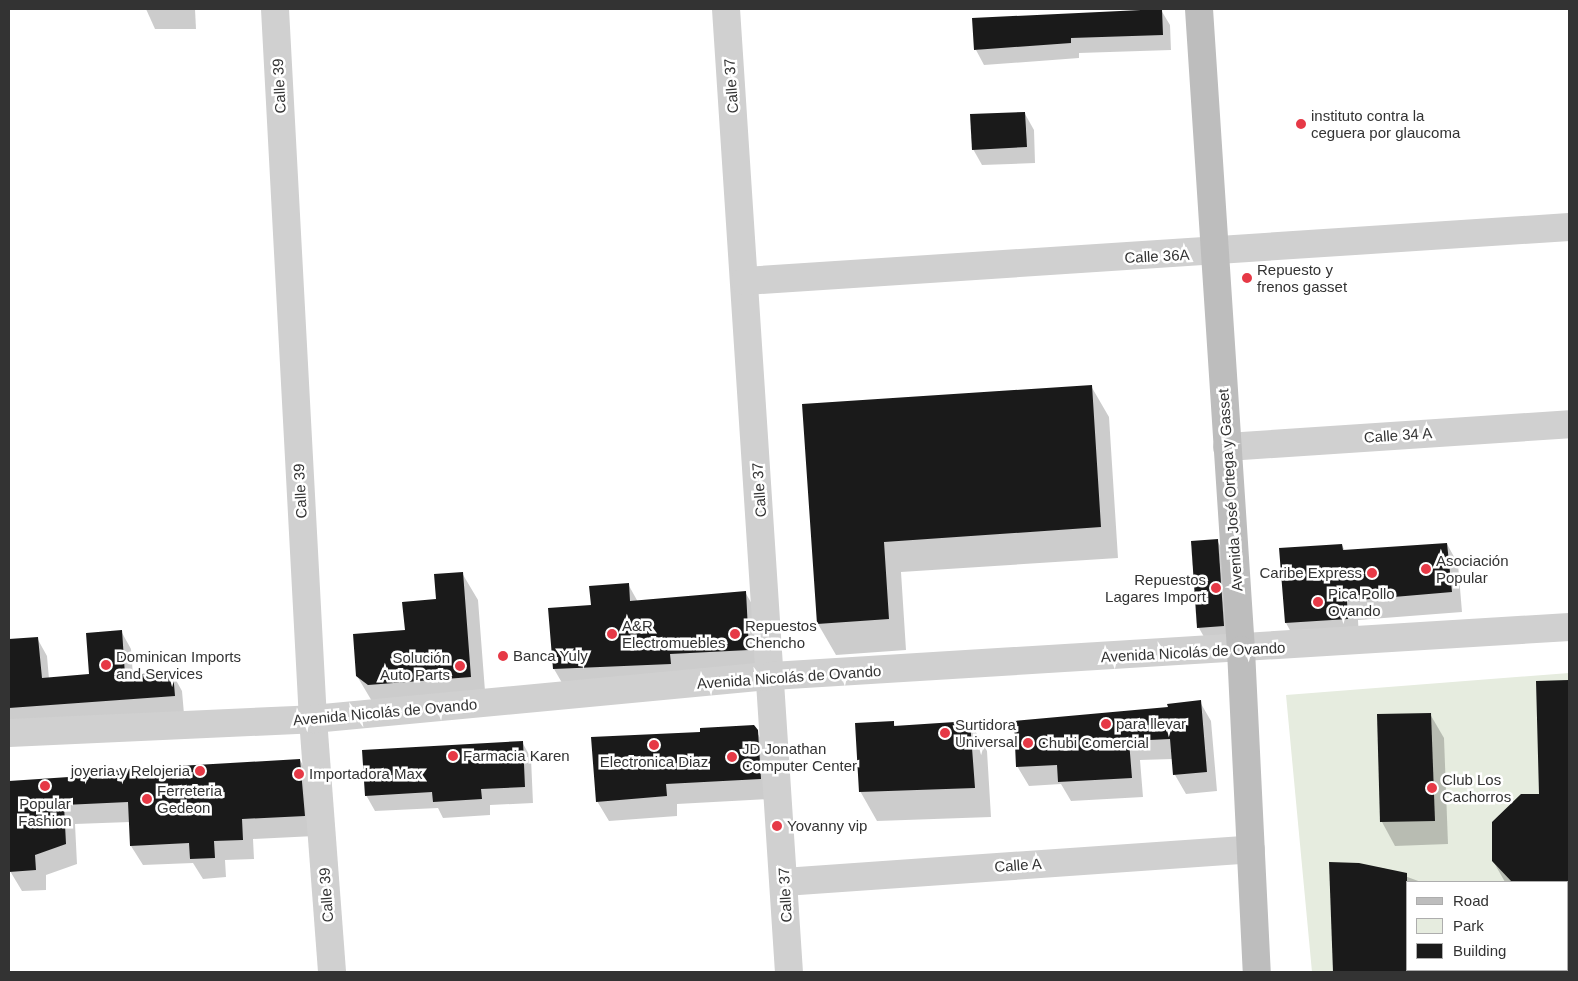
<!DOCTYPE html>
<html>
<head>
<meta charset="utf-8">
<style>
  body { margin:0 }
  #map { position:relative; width:1578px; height:981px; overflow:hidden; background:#fff; font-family:Arial,sans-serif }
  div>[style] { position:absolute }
  .green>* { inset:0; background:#e6ecdf }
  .shadow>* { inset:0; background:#0003 }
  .building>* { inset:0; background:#1a1a1a }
  .minor>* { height:28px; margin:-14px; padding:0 14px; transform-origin:14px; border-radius:14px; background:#d0d0d0 }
  .tertiary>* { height:28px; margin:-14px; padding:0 14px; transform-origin:14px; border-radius:14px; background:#d0d0d0 }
  .secondary>* { height:28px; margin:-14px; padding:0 14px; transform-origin:14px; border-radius:14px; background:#bdbdbd }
  .dots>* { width:14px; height:14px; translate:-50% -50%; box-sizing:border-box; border:2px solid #fff; border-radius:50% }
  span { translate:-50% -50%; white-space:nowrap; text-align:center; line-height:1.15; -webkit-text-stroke:5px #fff; paint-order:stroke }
  .street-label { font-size:15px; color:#333 }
  .poi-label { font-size:15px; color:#333 }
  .left { translate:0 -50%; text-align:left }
  .right { translate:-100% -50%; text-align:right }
  .frame { position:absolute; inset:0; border:10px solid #333; pointer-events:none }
  .legend { position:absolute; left:1406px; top:881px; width:162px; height:90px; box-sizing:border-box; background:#fff; border:1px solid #adadad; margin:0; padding:6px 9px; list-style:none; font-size:15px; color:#333 }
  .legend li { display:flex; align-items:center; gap:10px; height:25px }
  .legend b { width:25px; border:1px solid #adadad }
</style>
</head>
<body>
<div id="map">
  <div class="green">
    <i style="clip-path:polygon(evenodd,1569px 673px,1569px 972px,1312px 972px,1286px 695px,1569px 673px,1407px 882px,1567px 882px,1567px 970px,1407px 970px,1407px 882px)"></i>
  </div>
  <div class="shadow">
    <i style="clip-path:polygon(146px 9px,195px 9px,196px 29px,155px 29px)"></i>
    <i style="clip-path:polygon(1161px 10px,1170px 25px,1171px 50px,1079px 53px,1079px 58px,984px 65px,976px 50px)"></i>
    <i style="clip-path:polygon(1025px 114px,1034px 130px,1035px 163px,982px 165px,973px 149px)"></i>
    <i style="clip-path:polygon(1091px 386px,1109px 417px,1118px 558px,901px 572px,906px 650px,836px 655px,818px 624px,803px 405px)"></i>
    <i style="clip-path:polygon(1217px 540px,1226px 557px,1232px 642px,1208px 644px,1199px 628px)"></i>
    <i style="clip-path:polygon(1447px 544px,1458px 564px,1462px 612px,1358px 620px,1359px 639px,1297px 643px,1286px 623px,1342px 545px,1345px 551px)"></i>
    <i style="clip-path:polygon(462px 573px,478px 600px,486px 704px,373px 703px,357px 676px,437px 600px)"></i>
    <i style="clip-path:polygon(628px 584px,638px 602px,745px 592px,756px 611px,759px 669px,565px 688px,554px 669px,592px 606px)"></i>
    <i style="clip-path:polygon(121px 631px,131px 649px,133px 676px,172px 673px,182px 691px,184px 714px,9px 726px,9px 641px,37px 638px,47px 656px,49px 679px,90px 675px)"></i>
    <i style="clip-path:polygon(1569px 681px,1569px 918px,1567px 882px,1505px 882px,1493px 861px,1540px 795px,1537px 682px)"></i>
    <i style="clip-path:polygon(1200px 702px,1211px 721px,1217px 791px,1186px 794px,1175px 775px,1173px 759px,1140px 760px,1143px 797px,1071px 801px,1061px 784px,1029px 786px,1017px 766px,1169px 709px)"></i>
    <i style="clip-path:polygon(1430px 714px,1444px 738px,1448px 844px,1395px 846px,1382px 822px)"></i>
    <i style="clip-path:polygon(893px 722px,896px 728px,970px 722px,987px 751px,991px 817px,877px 821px,860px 791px)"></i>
    <i style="clip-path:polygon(756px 731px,768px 751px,771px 799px,677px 804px,677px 816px,609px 821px,597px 801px)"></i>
    <i style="clip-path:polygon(522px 742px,531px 758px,533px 803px,490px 805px,490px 815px,443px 818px,438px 808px,375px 811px,366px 795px)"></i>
    <i style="clip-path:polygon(300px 760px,311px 780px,315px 836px,253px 839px,254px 859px,225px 860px,226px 877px,203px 879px,193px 863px,143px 865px,131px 846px,130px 822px,75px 824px,77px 864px,46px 875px,46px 890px,22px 891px,10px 871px,9px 782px)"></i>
    <i style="clip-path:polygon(1330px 864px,1383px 868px,1421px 882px,1407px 882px,1407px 970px,1491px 972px,1335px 972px)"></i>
  </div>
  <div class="building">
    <i style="clip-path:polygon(1162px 9px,1163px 35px,1071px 38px,1071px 43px,974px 50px,972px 18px)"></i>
    <i style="clip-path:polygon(1025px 112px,1027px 147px,972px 150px,970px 114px)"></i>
    <i style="clip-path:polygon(1092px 385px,1101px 527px,884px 542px,889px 619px,817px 624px,802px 404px)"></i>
    <i style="clip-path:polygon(1218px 539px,1224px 626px,1197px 628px,1191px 541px)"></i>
    <i style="clip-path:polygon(1447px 543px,1452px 592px,1347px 601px,1348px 619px,1285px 623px,1279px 548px,1342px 544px,1343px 550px)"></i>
    <i style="clip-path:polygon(463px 572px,471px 677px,368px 685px,356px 676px,353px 634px,405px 630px,402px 602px,436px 599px,434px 574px)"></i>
    <i style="clip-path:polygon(629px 583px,630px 601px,746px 591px,749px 650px,670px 654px,671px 664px,553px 669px,548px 608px,591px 605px,589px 586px)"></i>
    <i style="clip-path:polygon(122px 630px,125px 675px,173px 672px,175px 696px,9px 708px,9px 639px,38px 637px,42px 678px,89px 674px,86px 633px)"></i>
    <i style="clip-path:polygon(1569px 680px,1569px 882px,1512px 882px,1492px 861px,1492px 822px,1521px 794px,1539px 794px,1536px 681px)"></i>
    <i style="clip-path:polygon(1201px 700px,1207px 772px,1173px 775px,1170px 739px,1129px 741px,1132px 778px,1058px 782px,1057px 765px,1016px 767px,1014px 721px,1168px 707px,1167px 704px)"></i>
    <i style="clip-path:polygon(1431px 713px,1435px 821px,1380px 822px,1377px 714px)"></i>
    <i style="clip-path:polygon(894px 721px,894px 726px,970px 721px,975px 788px,859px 792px,855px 723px)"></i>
    <i style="clip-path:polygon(754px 725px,758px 730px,761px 779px,666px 784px,667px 796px,596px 802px,591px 737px,700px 732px,700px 728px)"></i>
    <i style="clip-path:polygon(523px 741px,525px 787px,481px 789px,482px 799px,433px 802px,432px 792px,365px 796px,362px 750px)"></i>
    <i style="clip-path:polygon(300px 759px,305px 816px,242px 819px,243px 840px,214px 841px,215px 858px,190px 859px,189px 843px,130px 846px,128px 802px,64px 805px,66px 844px,35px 855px,36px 870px,9px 872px,9px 781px,84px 776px,84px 772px,126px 769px)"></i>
    <i style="clip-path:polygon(1329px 862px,1359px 863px,1407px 873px,1407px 972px,1333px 972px)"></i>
  </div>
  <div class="minor">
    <i style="left:275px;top:9px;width:711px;rotate:86.94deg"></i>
    <i style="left:313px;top:719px;width:254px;rotate:85.7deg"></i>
    <i style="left:726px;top:9px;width:965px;rotate:86.26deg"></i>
    <i style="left:745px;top:281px;width:826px;rotate:-3.75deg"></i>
    <i style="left:1227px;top:447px;width:343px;rotate:-3.8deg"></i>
    <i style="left:784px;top:882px;width:468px;rotate:-4deg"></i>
  </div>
  <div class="tertiary">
    <i style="left:9px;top:733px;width:304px;rotate:-2.6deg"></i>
    <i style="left:313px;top:719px;width:461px;rotate:-5.4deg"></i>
    <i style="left:772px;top:676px;width:799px;rotate:-3.52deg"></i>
  </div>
  <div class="secondary">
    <i style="left:1199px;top:9px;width:642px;rotate:86.25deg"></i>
    <i style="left:1241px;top:650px;width:322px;rotate:87.2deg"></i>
  </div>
  <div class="dots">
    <i style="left:1301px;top:124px;background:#e63946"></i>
    <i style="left:1247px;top:278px;background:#e63946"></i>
    <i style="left:1426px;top:569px;background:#e63946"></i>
    <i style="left:1372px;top:573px;background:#e63946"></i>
    <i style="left:1216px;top:588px;background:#e63946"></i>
    <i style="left:1318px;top:602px;background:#e63946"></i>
    <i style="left:612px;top:634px;background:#e63946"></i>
    <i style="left:735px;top:634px;background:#e63946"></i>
    <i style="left:503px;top:656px;background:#e63946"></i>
    <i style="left:106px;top:665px;background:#e63946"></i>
    <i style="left:460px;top:666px;background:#e63946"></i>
    <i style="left:1106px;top:724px;background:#e63946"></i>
    <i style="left:945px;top:733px;background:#e63946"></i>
    <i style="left:1028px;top:743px;background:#e63946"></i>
    <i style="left:654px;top:745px;background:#e63946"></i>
    <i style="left:453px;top:756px;background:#e63946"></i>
    <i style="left:732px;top:757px;background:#e63946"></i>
    <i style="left:200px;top:771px;background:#e63946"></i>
    <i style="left:299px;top:774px;background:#e63946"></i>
    <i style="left:45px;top:786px;background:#e63946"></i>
    <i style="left:1432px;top:788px;background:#e63946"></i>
    <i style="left:147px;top:799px;background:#e63946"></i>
    <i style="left:777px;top:826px;background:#e63946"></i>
  </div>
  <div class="street-label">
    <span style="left:279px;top:86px;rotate:-93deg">Calle 39</span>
    <span style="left:731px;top:86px;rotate:-94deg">Calle 37</span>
    <span style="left:1157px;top:256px;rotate:-3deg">Calle 36A</span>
    <span style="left:1398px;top:435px;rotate:-4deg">Calle 34 A</span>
    <span style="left:759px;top:490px;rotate:-94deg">Calle 37</span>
    <span style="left:1230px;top:490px;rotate:-94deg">Avenida José Ortega y Gasset</span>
    <span style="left:300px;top:491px;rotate:-93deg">Calle 39</span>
    <span style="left:1193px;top:652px;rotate:-3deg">Avenida Nicolás de Ovando</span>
    <span style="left:789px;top:677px;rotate:-4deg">Avenida Nicolás de Ovando</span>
    <span style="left:385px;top:712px;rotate:-5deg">Avenida Nicolás de Ovando</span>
    <span style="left:1018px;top:865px;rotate:-4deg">Calle A</span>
    <span style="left:326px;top:895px;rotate:-94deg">Calle 39</span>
    <span style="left:785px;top:895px;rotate:-93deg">Calle 37</span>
  </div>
  <div class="poi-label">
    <span class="left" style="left:1311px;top:124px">instituto contra la<br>ceguera por glaucoma</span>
    <span class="left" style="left:1257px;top:278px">Repuesto y<br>frenos gasset</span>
    <span class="left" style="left:1436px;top:569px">Asociación<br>Popular</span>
    <span class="right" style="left:1362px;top:573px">Caribe Express</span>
    <span class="right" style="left:1206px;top:588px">Repuestos<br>Lagares Import</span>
    <span class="left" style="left:1328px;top:602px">Pica Pollo<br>Ovando</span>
    <span class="left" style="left:622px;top:634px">A&amp;R<br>Electromuebles</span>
    <span class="left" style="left:745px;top:634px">Repuestos<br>Chencho</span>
    <span class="left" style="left:116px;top:665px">Dominican Imports<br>and Services</span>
    <span class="left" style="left:513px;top:656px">Banca Yuly</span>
    <span class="right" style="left:450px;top:666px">Solución<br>Auto Parts</span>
    <span class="left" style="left:955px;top:733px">Surtidora<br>Universal</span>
    <span class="left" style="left:1116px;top:724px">para llevar</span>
    <span class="left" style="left:1038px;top:743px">Chubi Comercial</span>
    <span class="left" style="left:742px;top:757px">JD Jonathan<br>Computer Center</span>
    <span class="left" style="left:463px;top:756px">Farmacia Karen</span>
    <span style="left:654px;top:762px">Electronica Diaz</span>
    <span class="right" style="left:190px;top:771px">joyeria y Relojeria</span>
    <span class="left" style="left:309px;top:774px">Importadora Max</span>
    <span class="left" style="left:1442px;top:788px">Club Los<br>Cachorros</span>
    <span class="left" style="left:157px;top:799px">Ferreteria<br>Gedeon</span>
    <span style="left:45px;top:812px">Popular<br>Fashion</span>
    <span class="left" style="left:787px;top:826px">Yovanny vip</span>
  </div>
  <div class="frame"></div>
  <ul class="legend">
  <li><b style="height:6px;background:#bdbdbd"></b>Road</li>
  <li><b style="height:14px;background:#e6ecdf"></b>Park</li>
  <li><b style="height:14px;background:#1a1a1a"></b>Building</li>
  </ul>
</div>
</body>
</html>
